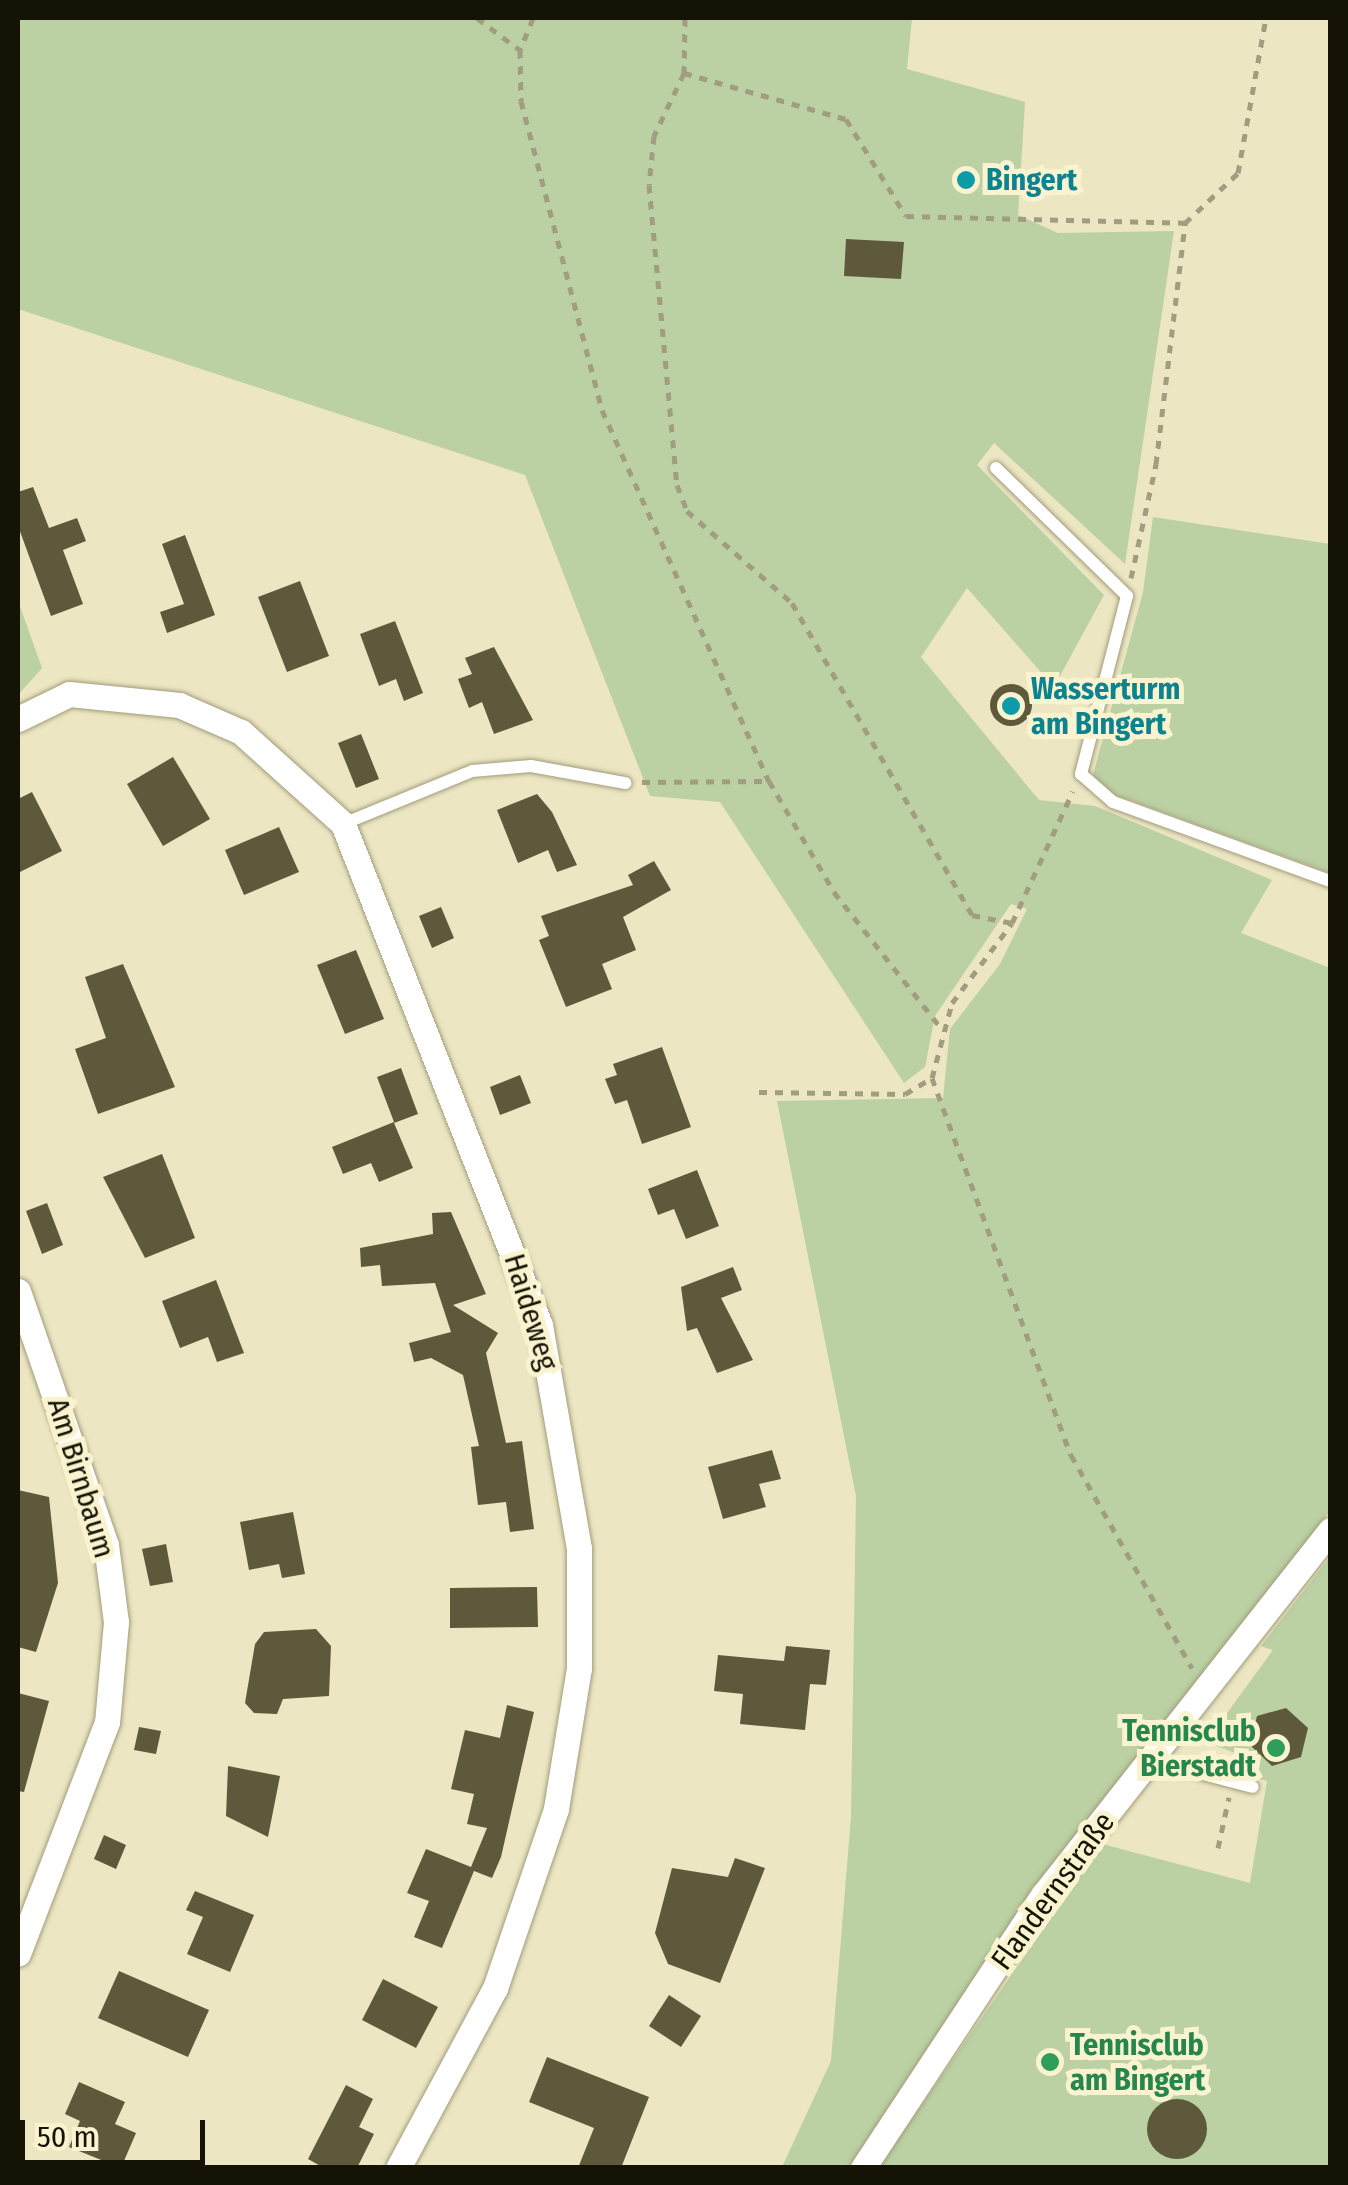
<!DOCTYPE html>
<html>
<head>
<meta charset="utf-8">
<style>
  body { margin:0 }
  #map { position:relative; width:1348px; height:2185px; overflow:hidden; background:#ece6c3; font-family:"Fira Sans Condensed",sans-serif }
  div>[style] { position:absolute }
  .green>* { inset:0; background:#bbd0a3 }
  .building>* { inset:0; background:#5e593a }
  .round { border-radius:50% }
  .path>* { height:5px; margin-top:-2.5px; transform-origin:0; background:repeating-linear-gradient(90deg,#a19d81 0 8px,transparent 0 16px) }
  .roads { filter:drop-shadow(0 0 2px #a19c7b) drop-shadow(0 0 2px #a19c7b) }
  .service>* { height:12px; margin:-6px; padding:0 6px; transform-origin:6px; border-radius:6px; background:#fff }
  .minor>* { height:25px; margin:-12.5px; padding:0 12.5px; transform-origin:12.5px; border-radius:12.5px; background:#fff }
  .dots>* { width:28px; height:28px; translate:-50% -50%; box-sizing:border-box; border:5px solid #f9f3d0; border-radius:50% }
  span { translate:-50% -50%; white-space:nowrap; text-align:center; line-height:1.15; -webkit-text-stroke:10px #f9f3d0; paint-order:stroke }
  .culture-label { font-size:30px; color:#0d838f; font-weight:700 }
  .left { translate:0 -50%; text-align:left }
  .street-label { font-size:30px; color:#151306 }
  .leisure-label { font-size:30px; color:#27864d; font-weight:700 }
  .right { translate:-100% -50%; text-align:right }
  .frame { position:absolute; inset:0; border:20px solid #151306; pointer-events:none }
  .scale { position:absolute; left:20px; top:2120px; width:185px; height:45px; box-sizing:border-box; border:5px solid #151306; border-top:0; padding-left:12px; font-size:30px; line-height:35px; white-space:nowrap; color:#151306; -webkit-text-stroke:8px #f9f3d0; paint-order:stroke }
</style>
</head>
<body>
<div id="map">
  <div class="green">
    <i style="clip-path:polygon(18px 18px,912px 18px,907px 69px,1025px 102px,1018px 215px,1058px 233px,1174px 231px,1125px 564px,994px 443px,977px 465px,1104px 595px,1054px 687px,967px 588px,921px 657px,1039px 800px,1095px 806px,1272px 880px,1241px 933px,1330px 968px,1330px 1511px,1034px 1889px,849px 2167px,782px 2167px,831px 2061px,851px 1817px,856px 1496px,777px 1101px,943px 1098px,950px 1029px,1000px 964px,1027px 909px,1011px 904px,935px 1016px,925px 1067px,904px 1083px,720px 802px,650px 796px,525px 475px,18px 309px)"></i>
    <i style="clip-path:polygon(1153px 517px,1330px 544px,1330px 873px,1113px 794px,1093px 775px,1143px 592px)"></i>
    <i style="clip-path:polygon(18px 601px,42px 668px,18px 695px)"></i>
    <i style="clip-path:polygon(1330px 1557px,1330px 2167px,878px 2168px,1102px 1844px,1250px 1883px,1267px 1781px,1230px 1772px,1235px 1753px,1206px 1742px,1273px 1650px,1261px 1646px)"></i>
  </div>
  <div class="building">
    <i style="clip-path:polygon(846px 239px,904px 242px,901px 279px,844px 276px)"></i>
    <i style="clip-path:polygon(33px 487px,49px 528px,77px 518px,86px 541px,63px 550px,83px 604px,51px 616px,18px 526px,18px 492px)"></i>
    <i style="clip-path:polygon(185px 535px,215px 615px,167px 633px,160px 612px,184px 604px,162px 544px)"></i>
    <i style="clip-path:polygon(300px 581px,329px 656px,287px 672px,258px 597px)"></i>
    <i style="clip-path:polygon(395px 621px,423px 693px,404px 701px,396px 679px,379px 686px,360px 634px)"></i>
    <i style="clip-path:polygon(494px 647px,533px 720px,494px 734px,482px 702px,469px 708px,458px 679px,472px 674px,465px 658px)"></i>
    <i class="round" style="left:990px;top:684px;width:42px;height:42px"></i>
    <i style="clip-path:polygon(361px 734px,379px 779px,356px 788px,338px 743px)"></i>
    <i style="clip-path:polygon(173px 757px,210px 819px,163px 846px,127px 784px)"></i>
    <i style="clip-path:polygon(32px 792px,62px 851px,18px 873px,18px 799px)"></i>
    <i style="clip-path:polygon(537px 794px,552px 812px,577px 865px,557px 872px,548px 850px,518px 863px,497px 810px)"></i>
    <i style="clip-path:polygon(279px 827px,299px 872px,244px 895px,225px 850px)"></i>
    <i style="clip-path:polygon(654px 861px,671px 890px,623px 917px,636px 950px,602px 964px,612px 989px,566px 1007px,539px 940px,549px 936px,541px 916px,633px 885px,628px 875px)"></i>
    <i style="clip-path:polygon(441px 907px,454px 938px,432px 948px,419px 916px)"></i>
    <i style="clip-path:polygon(356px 950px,384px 1019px,345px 1034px,317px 965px)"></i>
    <i style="clip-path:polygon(123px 964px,175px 1087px,98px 1114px,75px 1049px,106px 1038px,85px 977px)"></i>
    <i style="clip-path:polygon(662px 1047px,691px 1127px,642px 1144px,627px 1100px,615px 1104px,605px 1079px,617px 1075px,613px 1064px)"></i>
    <i style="clip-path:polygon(401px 1068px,418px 1114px,394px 1123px,413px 1168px,379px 1182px,371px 1163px,343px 1174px,332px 1147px,394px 1122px,377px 1077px)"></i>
    <i style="clip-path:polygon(520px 1075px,531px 1103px,500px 1115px,490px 1087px)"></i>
    <i style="clip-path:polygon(162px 1154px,195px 1238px,145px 1258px,103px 1177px)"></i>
    <i style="clip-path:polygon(697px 1170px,719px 1226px,686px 1239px,674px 1209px,658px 1215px,648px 1189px)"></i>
    <i style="clip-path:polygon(47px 1203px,63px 1245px,42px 1254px,26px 1211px)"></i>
    <i style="clip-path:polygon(451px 1212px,486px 1294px,453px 1305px,498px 1333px,486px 1353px,506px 1443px,522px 1441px,534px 1529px,510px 1532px,506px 1502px,478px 1505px,471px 1447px,479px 1446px,463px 1375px,431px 1358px,414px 1362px,409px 1343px,451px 1332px,435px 1283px,382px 1286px,380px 1265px,361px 1267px,360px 1248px,433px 1234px,432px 1213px)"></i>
    <i style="clip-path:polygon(733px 1267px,742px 1290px,721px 1298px,753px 1360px,717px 1373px,697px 1328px,687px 1331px,681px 1287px)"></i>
    <i style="clip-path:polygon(216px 1280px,244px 1353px,217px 1362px,208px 1337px,180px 1348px,162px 1301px)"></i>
    <i style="clip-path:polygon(772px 1450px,781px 1479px,759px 1484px,766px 1507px,723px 1519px,708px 1467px)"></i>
    <i style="clip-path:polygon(18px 1490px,49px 1497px,58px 1583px,36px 1652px,18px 1647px)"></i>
    <i style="clip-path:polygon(293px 1512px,305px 1574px,282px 1578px,279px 1564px,249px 1570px,240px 1522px)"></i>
    <i style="clip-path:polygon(166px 1544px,173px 1582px,150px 1586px,142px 1549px)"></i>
    <i style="clip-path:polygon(537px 1587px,538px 1627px,450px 1628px,450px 1588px)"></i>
    <i style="clip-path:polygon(316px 1629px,331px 1646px,329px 1696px,283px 1699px,277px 1714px,254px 1713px,245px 1703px,255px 1644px,264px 1632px)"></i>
    <i style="clip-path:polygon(786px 1646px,830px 1650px,826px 1685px,810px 1684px,805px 1730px,740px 1724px,743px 1694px,714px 1691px,718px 1655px,784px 1661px)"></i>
    <i style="clip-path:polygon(18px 1693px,49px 1701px,24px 1792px,18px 1791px)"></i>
    <i style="clip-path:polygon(507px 1705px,534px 1712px,501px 1857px,492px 1878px,474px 1871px,442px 1948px,414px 1937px,429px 1901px,407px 1893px,426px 1849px,471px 1867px,487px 1828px,467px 1824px,474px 1794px,451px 1789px,465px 1730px,500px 1738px)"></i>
    <i style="clip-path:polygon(1286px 1708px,1308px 1728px,1301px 1757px,1272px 1766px,1250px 1745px,1257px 1716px)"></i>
    <i style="clip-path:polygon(139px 1727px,161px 1731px,156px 1754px,134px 1750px)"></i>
    <i style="clip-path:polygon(228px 1766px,280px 1776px,268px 1837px,226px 1816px)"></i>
    <i style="clip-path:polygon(104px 1835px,126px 1845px,116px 1869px,94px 1859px)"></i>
    <i style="clip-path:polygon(735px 1858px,765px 1868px,720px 1983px,668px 1964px,655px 1933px,672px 1868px,728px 1877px)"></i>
    <i style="clip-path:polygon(195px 1891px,254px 1915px,230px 1972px,187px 1954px,203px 1917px,186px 1910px)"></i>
    <i style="clip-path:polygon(119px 1971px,209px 2010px,188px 2057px,98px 2018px)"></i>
    <i style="clip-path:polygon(383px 1979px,438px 2007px,416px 2048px,362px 2020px)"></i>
    <i style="clip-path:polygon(669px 1995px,701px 2016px,681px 2047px,649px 2026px)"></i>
    <i style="clip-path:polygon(547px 2057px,649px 2097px,621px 2168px,578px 2168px,594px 2128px,529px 2102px)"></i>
    <i style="clip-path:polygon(79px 2082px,125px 2102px,115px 2124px,136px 2133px,121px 2168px,69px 2147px,80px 2121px,65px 2114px)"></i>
    <i style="clip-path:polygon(346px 2085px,373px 2099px,359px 2127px,374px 2134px,357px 2168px,324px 2168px,308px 2159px)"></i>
    <i class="round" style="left:1147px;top:2099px;width:60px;height:60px"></i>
  </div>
  <div class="path">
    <i style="left:477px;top:18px;width:54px;rotate:36.7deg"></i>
    <i style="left:533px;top:18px;width:35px;rotate:112deg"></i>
    <i style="left:520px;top:50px;width:51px;rotate:88.9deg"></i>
    <i style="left:521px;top:101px;width:319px;rotate:75.3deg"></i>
    <i style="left:602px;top:410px;width:407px;rotate:65.8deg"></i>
    <i style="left:769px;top:781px;width:129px;rotate:59.6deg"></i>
    <i style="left:834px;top:892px;width:173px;rotate:51.8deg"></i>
    <i style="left:685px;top:18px;width:55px;rotate:91deg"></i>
    <i style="left:684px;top:73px;width:70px;rotate:115.5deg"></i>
    <i style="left:654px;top:136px;width:49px;rotate:95.8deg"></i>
    <i style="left:649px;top:185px;width:301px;rotate:84.7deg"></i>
    <i style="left:677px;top:485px;width:28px;rotate:69deg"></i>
    <i style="left:687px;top:511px;width:140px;rotate:41.2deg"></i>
    <i style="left:792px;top:603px;width:360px;rotate:60deg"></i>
    <i style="left:972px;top:915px;width:41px;rotate:11.3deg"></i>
    <i style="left:684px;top:73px;width:168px;rotate:15.9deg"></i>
    <i style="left:846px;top:119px;width:114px;rotate:58.3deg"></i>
    <i style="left:906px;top:216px;width:279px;rotate:1.4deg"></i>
    <i style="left:1131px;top:578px;width:117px;rotate:-77.6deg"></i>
    <i style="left:1156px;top:464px;width:243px;rotate:-83.1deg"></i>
    <i style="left:1185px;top:223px;width:73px;rotate:-43.3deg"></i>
    <i style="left:1238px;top:173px;width:158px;rotate:-79.8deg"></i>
    <i style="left:642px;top:782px;width:127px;rotate:-0.5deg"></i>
    <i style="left:932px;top:1078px;width:402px;rotate:69.8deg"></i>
    <i style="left:1071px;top:1455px;width:245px;rotate:60.4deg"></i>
    <i style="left:759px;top:1092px;width:146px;rotate:0.8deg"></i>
    <i style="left:905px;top:1094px;width:31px;rotate:-31deg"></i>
    <i style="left:932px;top:1078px;width:78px;rotate:-75.1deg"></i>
    <i style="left:952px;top:1003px;width:100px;rotate:-53.1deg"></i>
    <i style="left:1012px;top:923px;width:145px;rotate:-65.2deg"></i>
    <i style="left:1218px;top:1848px;width:52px;rotate:-77.8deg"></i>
  </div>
  <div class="roads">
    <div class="service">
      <i style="left:996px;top:468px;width:183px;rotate:44.3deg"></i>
      <i style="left:1127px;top:596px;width:184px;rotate:104.5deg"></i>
      <i style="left:1081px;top:774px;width:43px;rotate:41.2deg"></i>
      <i style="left:1113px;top:802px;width:231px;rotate:20deg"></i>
      <i style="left:343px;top:824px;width:139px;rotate:-22.3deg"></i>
      <i style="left:472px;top:771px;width:59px;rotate:-4.8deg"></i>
      <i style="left:531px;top:766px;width:96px;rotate:10.3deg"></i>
      <i style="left:1150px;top:1760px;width:106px;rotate:14.7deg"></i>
    </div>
    <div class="minor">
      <i style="left:18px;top:719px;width:57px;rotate:-26.1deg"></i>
      <i style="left:69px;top:694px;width:111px;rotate:5.7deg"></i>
      <i style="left:179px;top:705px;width:68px;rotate:23.5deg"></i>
      <i style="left:241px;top:732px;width:137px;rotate:42deg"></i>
      <i style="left:343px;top:824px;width:538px;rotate:68.53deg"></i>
      <i style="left:540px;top:1325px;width:226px;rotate:80.1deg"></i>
      <i style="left:579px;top:1548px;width:120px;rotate:90deg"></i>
      <i style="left:579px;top:1668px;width:143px;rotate:99.3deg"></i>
      <i style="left:556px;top:1809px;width:189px;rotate:108.8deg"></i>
      <i style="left:495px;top:1988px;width:204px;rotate:118.3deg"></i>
      <i style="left:18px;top:1291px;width:269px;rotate:70.9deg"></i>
      <i style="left:106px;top:1545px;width:78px;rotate:82.6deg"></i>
      <i style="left:116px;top:1622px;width:100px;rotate:95.1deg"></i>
      <i style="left:107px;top:1722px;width:248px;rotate:111deg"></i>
      <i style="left:863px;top:2168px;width:328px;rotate:-56.6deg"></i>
      <i style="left:1044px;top:1894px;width:463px;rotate:-51.8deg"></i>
    </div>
  </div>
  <div class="dots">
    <i style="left:966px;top:180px;background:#0f9aa8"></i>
    <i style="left:1011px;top:706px;background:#0f9aa8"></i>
    <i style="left:1276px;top:1748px;background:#2e9e5b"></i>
    <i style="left:1050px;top:2062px;background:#2e9e5b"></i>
  </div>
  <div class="culture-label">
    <span class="left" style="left:986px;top:180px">Bingert</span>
    <span class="left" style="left:1031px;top:706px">Wasserturm<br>am Bingert</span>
  </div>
  <div class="street-label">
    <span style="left:531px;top:1312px;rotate:73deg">Haideweg</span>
    <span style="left:81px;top:1478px;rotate:73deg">Am Birnbaum</span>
    <span style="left:1053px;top:1891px;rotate:-54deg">Flandernstraße</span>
  </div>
  <div class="leisure-label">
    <span class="right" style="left:1256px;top:1748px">Tennisclub<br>Bierstadt</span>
    <span class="left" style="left:1070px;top:2062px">Tennisclub<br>am Bingert</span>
  </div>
  <div class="frame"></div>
  <div class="scale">50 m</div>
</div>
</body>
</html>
